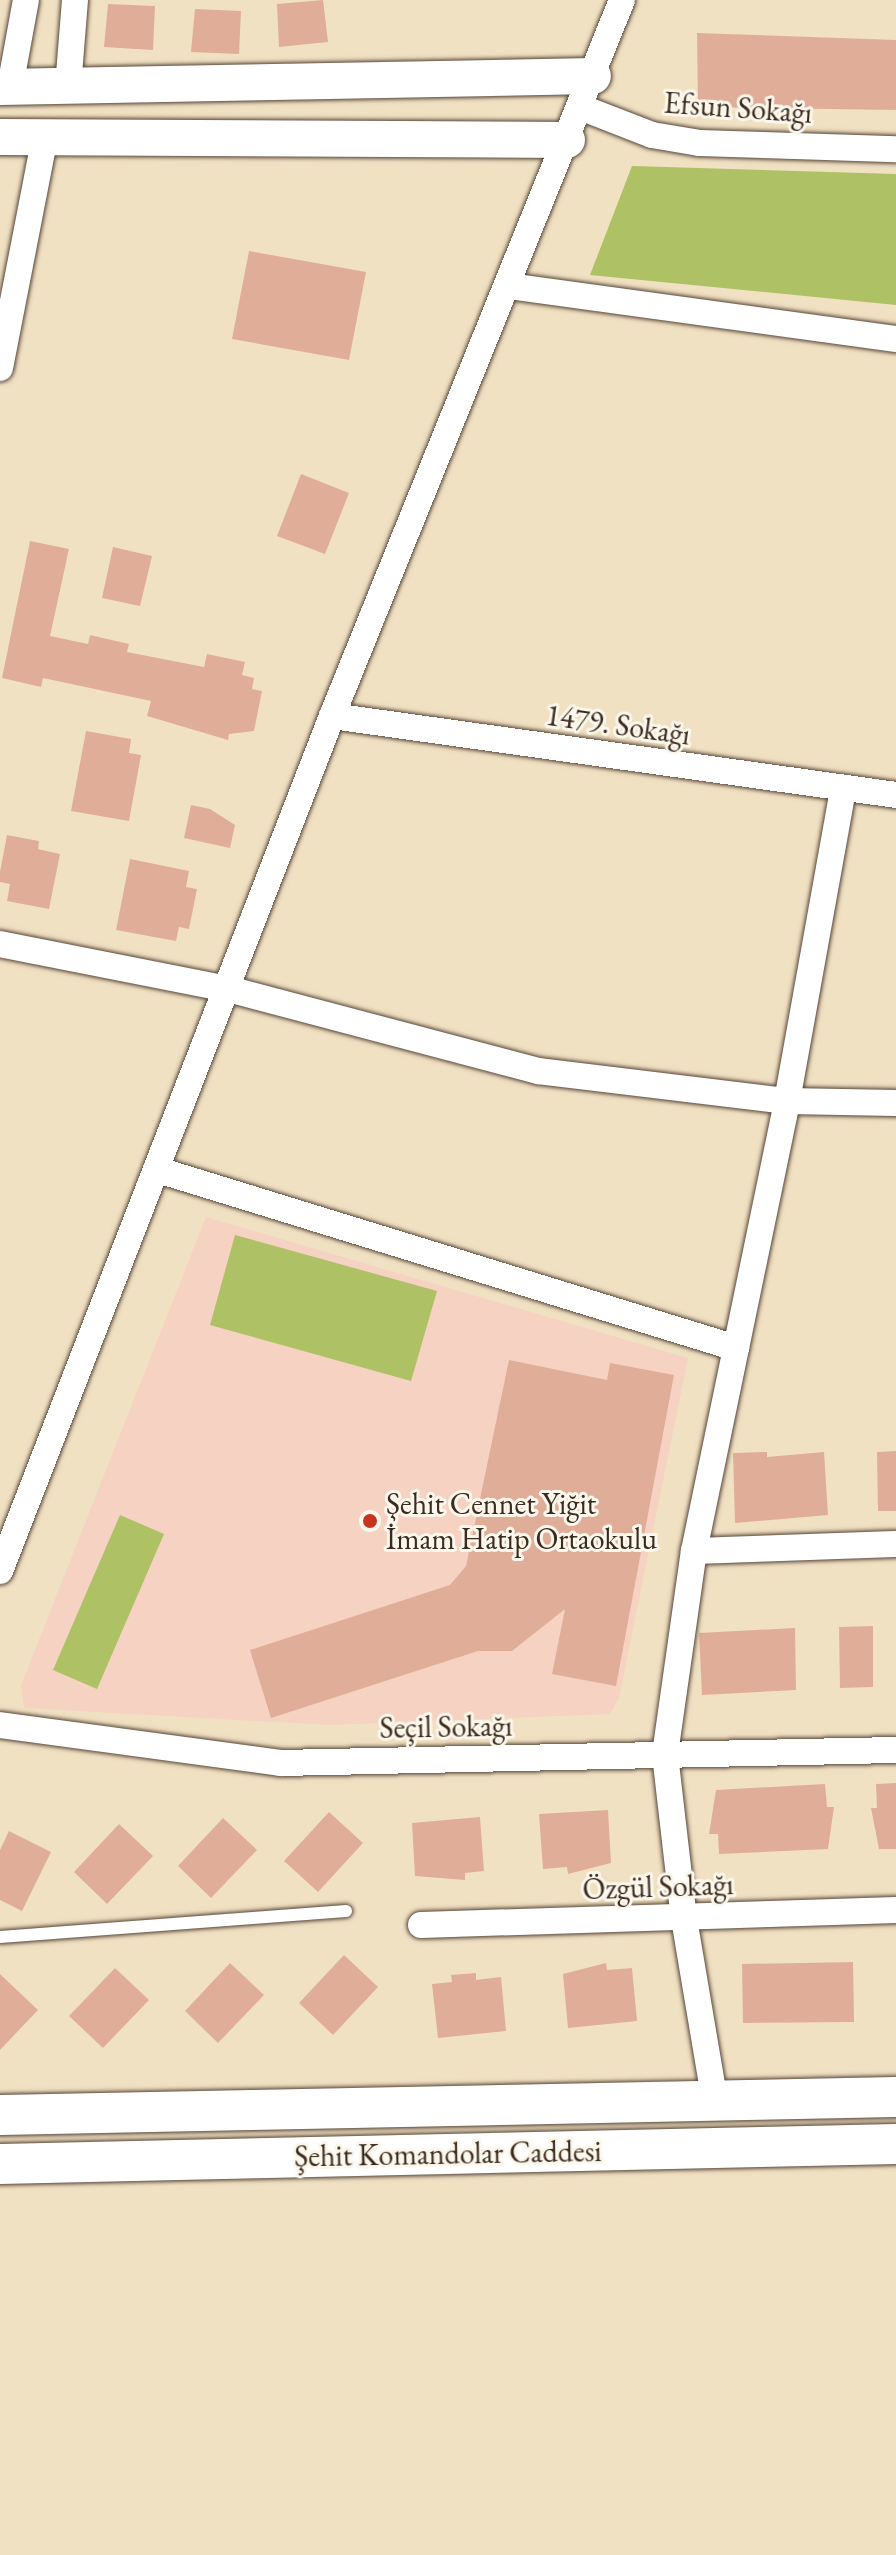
<!DOCTYPE html>
<html>
<head>
<meta charset="utf-8">
<style>
  body { margin:0 }
  #map { position:relative; width:896px; height:2555px; overflow:hidden; background:#f1e1c3; font-family:"EB Garamond",serif }
  div>[style] { position:absolute }
  .built>* { inset:0; background:#f5d2c2 }
  .green>* { inset:0; background:#aec164 }
  .building>* { inset:0; background:#e0ae98 }
  .roads { filter:drop-shadow(0 0 2px #564537) drop-shadow(0 0 2px #564537) }
  .lane>* { height:12px; margin:-6px; padding:0 6px; transform-origin:6px; border-radius:6px; background:#fff }
  .street>* { height:26px; margin:-13px; padding:0 13px; transform-origin:13px; border-radius:13px; background:#fff }
  .secondary>* { height:36px; margin:-18px; padding:0 18px; transform-origin:18px; border-radius:18px; background:#fff }
  .primary>* { height:40px; margin:-20px; padding:0 20px; transform-origin:20px; border-radius:20px; background:#fff }
  .dots>* { width:22px; height:22px; translate:-50% -50%; box-sizing:border-box; border:4px solid #fbf7ec; border-radius:50% }
  span { translate:-50% -50%; white-space:nowrap; text-align:center; line-height:1.15; -webkit-text-stroke:6px #fbf7ec; paint-order:stroke }
  .street-label { font-size:30px; color:#3b2a1e }
  .poi-label { font-size:30px; color:#3b2a1e }
  .left { translate:0 -50%; text-align:left }
</style>
</head>
<body>
<div id="map">
  <div class="built">
    <i style="clip-path:polygon(206px 1217px,688px 1358px,619px 1698px,610px 1714px,330px 1725px,24px 1708px,21px 1685px)"></i>
  </div>
  <div class="green">
    <i style="clip-path:polygon(632px 166px,896px 174px,896px 305px,590px 275px)"></i>
    <i style="clip-path:polygon(235px 1235px,437px 1291px,411px 1381px,210px 1325px)"></i>
    <i style="clip-path:polygon(120px 1515px,164px 1534px,97px 1689px,53px 1670px)"></i>
  </div>
  <div class="building">
    <i style="clip-path:polygon(323px 0,328px 42px,279px 47px,277px 4px)"></i>
    <i style="clip-path:polygon(108px 4px,155px 6px,153px 50px,104px 47px)"></i>
    <i style="clip-path:polygon(195px 9px,241px 11px,239px 54px,191px 52px)"></i>
    <i style="clip-path:polygon(697px 33px,896px 40px,896px 110px,698px 107px)"></i>
    <i style="clip-path:polygon(249px 251px,366px 272px,349px 360px,232px 339px)"></i>
    <i style="clip-path:polygon(301px 474px,349px 493px,325px 554px,277px 536px)"></i>
    <i style="clip-path:polygon(30px 541px,69px 549px,50px 636px,88px 644px,90px 635px,129px 644px,127px 652px,204px 667px,207px 654px,245px 662px,242px 675px,254px 678px,252px 689px,262px 691px,254px 731px,229px 734px,228px 740px,147px 716px,151px 701px,43px 678px,41px 687px,2px 678px)"></i>
    <i style="clip-path:polygon(113px 547px,152px 556px,140px 606px,102px 598px)"></i>
    <i style="clip-path:polygon(86px 731px,131px 739px,129px 753px,141px 755px,129px 821px,71px 811px)"></i>
    <i style="clip-path:polygon(191px 805px,210px 809px,235px 825px,230px 848px,184px 838px)"></i>
    <i style="clip-path:polygon(7px 835px,39px 841px,38px 849px,60px 854px,49px 909px,7px 901px,10px 884px,0 882px,0 872px)"></i>
    <i style="clip-path:polygon(130px 859px,189px 871px,186px 887px,197px 889px,189px 929px,179px 927px,176px 941px,116px 930px)"></i>
    <i style="clip-path:polygon(509px 1360px,607px 1380px,610px 1363px,674px 1375px,616px 1686px,552px 1674px,565px 1609px,512px 1651px,478px 1651px,271px 1718px,250px 1650px,450px 1585px,466px 1566px)"></i>
    <i style="clip-path:polygon(896px 1451px,896px 1511px,878px 1511px,877px 1452px)"></i>
    <i style="clip-path:polygon(767px 1452px,767px 1457px,824px 1452px,828px 1515px,735px 1523px,733px 1453px)"></i>
    <i style="clip-path:polygon(873px 1626px,873px 1687px,840px 1688px,839px 1627px)"></i>
    <i style="clip-path:polygon(795px 1628px,796px 1690px,702px 1695px,699px 1633px)"></i>
    <i style="clip-path:polygon(896px 1783px,896px 1849px,879px 1849px,871px 1808px,877px 1808px,876px 1784px)"></i>
    <i style="clip-path:polygon(825px 1784px,827px 1807px,834px 1807px,828px 1849px,719px 1854px,718px 1834px,709px 1834px,716px 1790px)"></i>
    <i style="clip-path:polygon(608px 1810px,611px 1863px,568px 1874px,567px 1867px,543px 1869px,539px 1814px)"></i>
    <i style="clip-path:polygon(329px 1812px,363px 1843px,318px 1892px,284px 1861px)"></i>
    <i style="clip-path:polygon(480px 1817px,484px 1871px,465px 1873px,465px 1880px,415px 1876px,412px 1823px)"></i>
    <i style="clip-path:polygon(223px 1818px,257px 1850px,211px 1898px,178px 1866px)"></i>
    <i style="clip-path:polygon(119px 1824px,153px 1856px,107px 1904px,74px 1872px)"></i>
    <i style="clip-path:polygon(9px 1831px,51px 1852px,22px 1911px,0 1900px,0 1850px)"></i>
    <i style="clip-path:polygon(344px 1955px,378px 1987px,333px 2035px,299px 2003px)"></i>
    <i style="clip-path:polygon(853px 1962px,854px 2022px,743px 2023px,742px 1964px)"></i>
    <i style="clip-path:polygon(230px 1963px,264px 1995px,218px 2043px,185px 2011px)"></i>
    <i style="clip-path:polygon(606px 1963px,607px 1970px,632px 1968px,637px 2021px,568px 2028px,563px 1974px)"></i>
    <i style="clip-path:polygon(115px 1968px,149px 2000px,103px 2048px,69px 2016px)"></i>
    <i style="clip-path:polygon(476px 1973px,476px 1980px,501px 1977px,506px 2031px,438px 2038px,432px 1984px,452px 1982px,451px 1975px)"></i>
    <i style="clip-path:polygon(0 1974px,38px 2010px,0 2050px)"></i>
  </div>
  <div class="roads">
    <div class="lane">
      <i style="left:0;top:1937px;width:347px;rotate:-4.3deg"></i>
    </div>
    <div class="street">
      <i style="left:10px;top:87px;width:88px;rotate:-79.6deg"></i>
      <i style="left:68px;top:87px;width:87px;rotate:-85.4deg"></i>
      <i style="left:580px;top:107px;width:77px;rotate:21.3deg"></i>
      <i style="left:652px;top:135px;width:49px;rotate:9.5deg"></i>
      <i style="left:700px;top:143px;width:196px;rotate:1.8deg"></i>
      <i style="left:508px;top:286px;width:392px;rotate:7.8deg"></i>
      <i style="left:0;top:368px;width:235px;rotate:-79deg"></i>
      <i style="left:332px;top:716px;width:570px;rotate:7.97deg"></i>
      <i style="left:0;top:944px;width:232px;rotate:11.2deg"></i>
      <i style="left:228px;top:989px;width:321px;rotate:14.8deg"></i>
      <i style="left:538px;top:1071px;width:251px;rotate:6.9deg"></i>
      <i style="left:787px;top:1101px;width:109px;rotate:1.1deg"></i>
      <i style="left:158px;top:1170px;width:605px;rotate:17.12deg"></i>
      <i style="left:694px;top:1551px;width:202px;rotate:-2deg"></i>
      <i style="left:0;top:1571px;width:917px;rotate:-68.78deg"></i>
      <i style="left:332px;top:716px;width:772px;rotate:-67.95deg"></i>
      <i style="left:0;top:1725px;width:283px;rotate:7.7deg"></i>
      <i style="left:280px;top:1763px;width:616px;rotate:-1.21deg"></i>
      <i style="left:421px;top:1925px;width:475px;rotate:-1.8deg"></i>
      <i style="left:715px;top:2102px;width:186px;rotate:-99.6deg"></i>
      <i style="left:684px;top:1919px;width:166px;rotate:-96.6deg"></i>
      <i style="left:665px;top:1754px;width:205px;rotate:-81.9deg"></i>
      <i style="left:694px;top:1551px;width:460px;rotate:-78.3deg"></i>
      <i style="left:787px;top:1101px;width:317px;rotate:-79.8deg"></i>
    </div>
    <div class="secondary">
      <i style="left:0;top:87px;width:593px;rotate:-1.06deg"></i>
      <i style="left:0;top:137px;width:567px;rotate:0.3deg"></i>
    </div>
    <div class="primary">
      <i style="left:0;top:2115px;width:896px;rotate:-1.15deg"></i>
      <i style="left:0;top:2164px;width:896px;rotate:-1.28deg"></i>
    </div>
  </div>
  <div class="dots">
    <i style="left:370px;top:1521px;background:#c8321e"></i>
  </div>
  <div class="street-label">
    <span style="left:738px;top:108px;rotate:4deg">Efsun Sokağı</span>
    <span style="left:618px;top:725px;rotate:8deg">1479. Sokağı</span>
    <span style="left:446px;top:1727px;rotate:-1deg">Seçil Sokağı</span>
    <span style="left:658px;top:1887px;rotate:-2deg">Özgül Sokağı</span>
    <span style="left:448px;top:2154px;rotate:-1deg">Şehit Komandolar Caddesi</span>
  </div>
  <div class="poi-label">
    <span class="left" style="left:386px;top:1521px">Şehit Cennet Yiğit<br>İmam Hatip Ortaokulu</span>
  </div>
</div>
</body>
</html>
